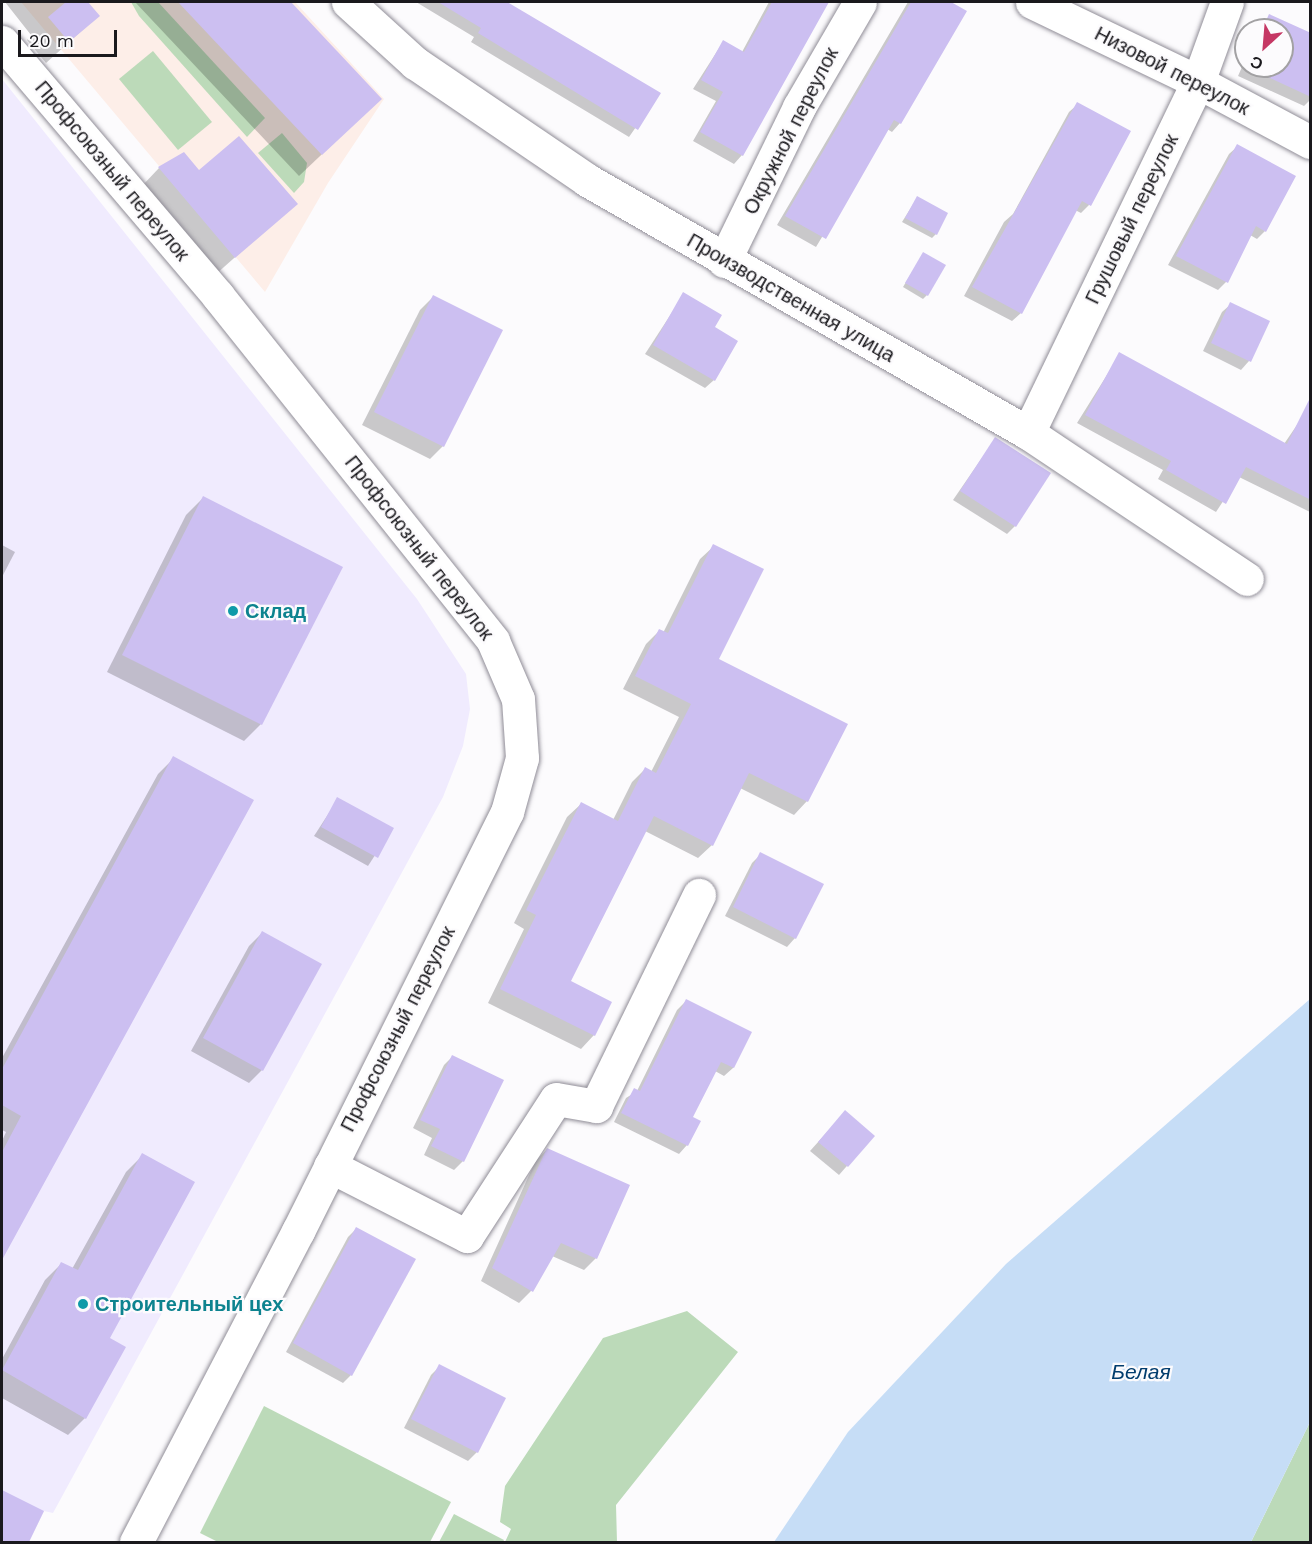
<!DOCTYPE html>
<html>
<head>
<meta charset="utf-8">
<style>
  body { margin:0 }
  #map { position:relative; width:1312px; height:1544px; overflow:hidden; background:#fcfbfd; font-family:"Work Sans",sans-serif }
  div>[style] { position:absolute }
  .built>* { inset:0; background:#f0ebfe }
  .medical>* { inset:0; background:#fdeee8 }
  .green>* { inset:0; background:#bcdab9 }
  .water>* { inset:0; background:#c6ddf6 }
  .shadow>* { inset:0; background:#0003 }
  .building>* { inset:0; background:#ccbff1 }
  .roads { filter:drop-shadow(0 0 2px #908d97) drop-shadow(0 0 2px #908d97) }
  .minor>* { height:33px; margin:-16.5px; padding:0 16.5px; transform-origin:16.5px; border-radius:16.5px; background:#fff }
  .secondary>* { height:33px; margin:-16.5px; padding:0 16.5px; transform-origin:16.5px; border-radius:16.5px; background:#fff }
  .dots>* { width:16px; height:16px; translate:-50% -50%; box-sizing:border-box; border:3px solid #fcfbfd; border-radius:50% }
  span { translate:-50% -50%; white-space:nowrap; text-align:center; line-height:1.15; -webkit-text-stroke:4.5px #fcfbfd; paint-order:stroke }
  .street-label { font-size:20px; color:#1a191d }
  .culture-label { font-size:20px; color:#0d838f; font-weight:700 }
  .left { translate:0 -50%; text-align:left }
  .water-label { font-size:21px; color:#023d6e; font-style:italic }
  .frame { position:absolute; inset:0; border:3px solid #1a191d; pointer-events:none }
  .north { position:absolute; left:1234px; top:18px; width:60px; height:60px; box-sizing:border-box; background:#fcfbfd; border:2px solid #a2a1a3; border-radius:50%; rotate:206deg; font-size:16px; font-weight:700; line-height:24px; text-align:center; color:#1a191d }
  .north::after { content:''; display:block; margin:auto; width:21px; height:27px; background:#c53764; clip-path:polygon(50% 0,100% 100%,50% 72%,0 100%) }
  .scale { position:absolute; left:18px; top:30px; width:99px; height:27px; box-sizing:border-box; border:3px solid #1a191d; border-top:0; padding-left:8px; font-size:18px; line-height:21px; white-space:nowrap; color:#1a191d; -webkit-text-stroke:4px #fcfbfd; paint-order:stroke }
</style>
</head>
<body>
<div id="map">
  <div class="built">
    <i style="clip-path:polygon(2px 79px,417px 599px,466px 674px,470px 709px,463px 746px,443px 797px,53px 1513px,44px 1511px,29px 1542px,2px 1542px)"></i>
  </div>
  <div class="medical">
    <i style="clip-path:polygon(21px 2px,295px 2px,384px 99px,328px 183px,265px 292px)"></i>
  </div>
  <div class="green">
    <i style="clip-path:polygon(131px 2px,158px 2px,265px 118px,247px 137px,139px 16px)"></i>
    <i style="clip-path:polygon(153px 51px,212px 122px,178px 150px,119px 79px)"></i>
    <i style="clip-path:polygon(282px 133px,307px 163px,304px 182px,294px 193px,258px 153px)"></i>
    <i style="clip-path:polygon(687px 1311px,738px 1352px,616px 1505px,617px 1542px,505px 1542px,511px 1529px,500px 1522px,505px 1486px,603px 1338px)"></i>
    <i style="clip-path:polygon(264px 1406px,451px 1502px,430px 1542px,218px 1542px,200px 1533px)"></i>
    <i style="clip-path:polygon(1310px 1422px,1310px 1542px,1251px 1542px)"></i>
    <i style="clip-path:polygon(454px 1514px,504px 1540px,503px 1542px,439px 1542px)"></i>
  </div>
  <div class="water">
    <i style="clip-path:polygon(1310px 999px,1310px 1422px,1251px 1542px,774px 1542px,848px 1432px,1006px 1264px)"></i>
  </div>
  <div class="shadow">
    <i style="clip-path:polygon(5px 2px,86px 2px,98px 16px,46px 63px,27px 40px,31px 35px)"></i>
    <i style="clip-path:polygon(135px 2px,289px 2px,380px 99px,299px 176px)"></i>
    <i style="clip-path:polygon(416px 2px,502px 2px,659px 94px,629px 137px,471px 42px,474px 37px)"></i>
    <i style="clip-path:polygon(769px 2px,827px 2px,742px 155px,734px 164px,693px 141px,716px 101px,693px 89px,723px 42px,742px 52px)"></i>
    <i style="clip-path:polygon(908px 2px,948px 2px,965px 11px,900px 123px,892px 132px,887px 129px,816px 247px,777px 225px)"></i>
    <i style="clip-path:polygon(1270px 16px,1310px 34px,1310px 100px,1304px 106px,1238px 76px,1246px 58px,1246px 66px,1282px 66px,1282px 30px,1259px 30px)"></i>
    <i style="clip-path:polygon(1078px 104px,1089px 205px,1081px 213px,1075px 210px,1021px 313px,1012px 321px,964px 296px,1004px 222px,1013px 214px,1069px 112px)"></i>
    <i style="clip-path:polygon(1238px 146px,1265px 231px,1257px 239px,1250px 235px,1226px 282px,1218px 290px,1168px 265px,1229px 154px)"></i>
    <i style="clip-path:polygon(159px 168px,199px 172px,296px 203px,215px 275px,141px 187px)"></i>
    <i style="clip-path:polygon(917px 198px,936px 234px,932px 238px,902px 222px)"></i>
    <i style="clip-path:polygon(923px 254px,927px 295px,923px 299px,903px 287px)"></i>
    <i style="clip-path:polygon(684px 294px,713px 328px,714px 380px,705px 388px,645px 354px)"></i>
    <i style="clip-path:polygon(433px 297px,501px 331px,443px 446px,430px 459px,362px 425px,420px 310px)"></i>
    <i style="clip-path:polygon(1231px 304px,1268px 322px,1249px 361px,1241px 370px,1203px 351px,1222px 312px)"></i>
    <i style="clip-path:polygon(1120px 354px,1284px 444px,1299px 422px,1310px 428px,1310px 512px,1239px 477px,1216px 512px,1158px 479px,1163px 470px,1077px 423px)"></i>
    <i style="clip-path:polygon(995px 439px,1015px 526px,1007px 534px,953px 500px)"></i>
    <i style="clip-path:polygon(203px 498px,261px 724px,244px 741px,107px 672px,186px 515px)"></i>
    <i style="clip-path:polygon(2px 545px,15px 552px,2px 577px)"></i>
    <i style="clip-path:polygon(714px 546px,717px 660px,807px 801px,794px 815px,740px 788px,712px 845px,698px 858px,645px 831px,569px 982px,594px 1035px,581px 1049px,488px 1003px,524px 929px,514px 923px,567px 817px,581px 804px,613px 820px,632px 782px,645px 769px,651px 772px,679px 717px,623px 689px,646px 644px,659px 631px,663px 633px,700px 559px)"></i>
    <i style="clip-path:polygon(174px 758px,252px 801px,2px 1257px,2px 1141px,6px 1132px,2px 1130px,2px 1058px,158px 774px)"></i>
    <i style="clip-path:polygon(338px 799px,392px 829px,368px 866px,314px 836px)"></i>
    <i style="clip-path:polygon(761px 854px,795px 938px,787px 947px,725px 916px,752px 863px)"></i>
    <i style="clip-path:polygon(262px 933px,262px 1070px,249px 1083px,191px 1051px,249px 946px)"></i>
    <i style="clip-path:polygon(686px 1001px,750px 1033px,733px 1068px,724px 1076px,715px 1071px,691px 1117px,687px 1145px,679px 1154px,614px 1122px,626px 1098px,637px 1091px,677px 1010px)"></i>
    <i style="clip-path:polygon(452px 1057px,463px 1161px,454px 1170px,424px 1155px,432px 1138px,413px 1128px,444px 1065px)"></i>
    <i style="clip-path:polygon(845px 1112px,873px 1136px,839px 1175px,810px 1151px)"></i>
    <i style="clip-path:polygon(547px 1149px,596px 1258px,584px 1270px,552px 1256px,531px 1291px,519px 1303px,481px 1281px,535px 1162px)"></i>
    <i style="clip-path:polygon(143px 1155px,108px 1338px,85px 1418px,68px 1435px,2px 1398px,2px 1359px,45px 1280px,62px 1263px,72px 1269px,126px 1172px)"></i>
    <i style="clip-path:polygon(356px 1229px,351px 1375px,343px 1383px,286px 1352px,348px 1237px)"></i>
    <i style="clip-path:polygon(440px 1366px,504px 1399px,477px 1452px,468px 1461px,404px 1428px,431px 1375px)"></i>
    <i style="clip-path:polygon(2px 1492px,42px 1512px,27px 1542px,2px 1542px)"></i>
  </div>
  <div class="building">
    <i style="clip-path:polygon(66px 2px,88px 2px,100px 16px,69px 42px,48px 17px)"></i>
    <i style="clip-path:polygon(178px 2px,291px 2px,382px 99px,322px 155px)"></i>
    <i style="clip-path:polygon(438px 2px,507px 2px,661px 93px,638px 130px,478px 33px,481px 28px)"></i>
    <i style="clip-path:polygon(772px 2px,829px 2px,743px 156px,700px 132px,723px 92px,701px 80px,723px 40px,744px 52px)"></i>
    <i style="clip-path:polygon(911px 2px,951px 2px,967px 11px,901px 124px,894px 120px,826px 239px,785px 216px)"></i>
    <i style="clip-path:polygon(1269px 14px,1311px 33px,1311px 97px,1246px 67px,1282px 66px,1282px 30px,1262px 30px)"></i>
    <i style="clip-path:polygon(1077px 102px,1131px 131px,1091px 206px,1082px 201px,1022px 314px,972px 287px)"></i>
    <i style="clip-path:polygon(239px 136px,298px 204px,235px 258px,158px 167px,184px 152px,199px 170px)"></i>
    <i style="clip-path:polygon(1237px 144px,1296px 176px,1266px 232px,1256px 226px,1228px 283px,1176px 256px)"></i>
    <i style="clip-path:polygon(917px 196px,948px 213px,937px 235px,905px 218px)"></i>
    <i style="clip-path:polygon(923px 252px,946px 265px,928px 296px,905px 283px)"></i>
    <i style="clip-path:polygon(683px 292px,722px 315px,715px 327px,738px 341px,715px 381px,653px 345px)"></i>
    <i style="clip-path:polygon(433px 295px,503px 330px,444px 447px,374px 412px)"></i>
    <i style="clip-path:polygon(1230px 302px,1270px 321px,1251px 362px,1211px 343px)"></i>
    <i style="clip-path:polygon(1119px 352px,1287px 444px,1311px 396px,1311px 500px,1246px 467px,1226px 504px,1166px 470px,1171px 461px,1085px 415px)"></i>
    <i style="clip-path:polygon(995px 437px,1051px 473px,1016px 527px,960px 491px)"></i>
    <i style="clip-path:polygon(203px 496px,343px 567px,262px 725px,122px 655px)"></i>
    <i style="clip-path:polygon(713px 544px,764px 569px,719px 659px,848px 724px,808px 802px,749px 773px,713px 846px,654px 816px,571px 981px,612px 1002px,595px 1036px,500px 989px,536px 915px,526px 910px,581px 802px,618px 821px,645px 767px,656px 773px,691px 704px,635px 676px,659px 629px,668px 633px)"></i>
    <i style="clip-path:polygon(173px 756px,254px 800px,2px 1260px,2px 1152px,21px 1116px,2px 1105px,2px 1069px)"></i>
    <i style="clip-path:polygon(337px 797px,394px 828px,378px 858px,321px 827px)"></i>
    <i style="clip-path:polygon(760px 852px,824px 884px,796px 939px,733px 907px)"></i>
    <i style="clip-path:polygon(262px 931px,322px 964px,263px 1071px,203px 1038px)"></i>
    <i style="clip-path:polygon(686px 999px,752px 1032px,734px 1068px,721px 1062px,693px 1117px,701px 1121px,688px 1146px,621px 1113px,634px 1088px,640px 1091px)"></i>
    <i style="clip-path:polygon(452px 1055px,504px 1080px,464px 1162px,431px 1146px,440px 1129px,420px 1120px)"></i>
    <i style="clip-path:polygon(845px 1110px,875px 1136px,848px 1167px,818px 1142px)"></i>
    <i style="clip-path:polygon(547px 1148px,630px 1185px,597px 1259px,561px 1243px,533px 1292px,492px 1268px)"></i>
    <i style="clip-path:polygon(142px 1153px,195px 1182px,110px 1338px,126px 1347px,86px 1419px,2px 1370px,61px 1262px,78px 1270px)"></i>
    <i style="clip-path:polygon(356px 1227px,416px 1259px,352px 1376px,293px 1343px)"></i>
    <i style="clip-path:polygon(439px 1364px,506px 1398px,478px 1453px,411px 1419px)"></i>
    <i style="clip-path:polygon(2px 1490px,44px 1511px,29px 1542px,2px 1542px)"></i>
  </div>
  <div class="roads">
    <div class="minor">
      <i style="left:348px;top:2px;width:91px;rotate:42.3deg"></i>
      <i style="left:415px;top:63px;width:208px;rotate:34.2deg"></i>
      <i style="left:587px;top:180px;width:508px;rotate:29.84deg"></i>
      <i style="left:1028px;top:433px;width:263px;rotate:33.7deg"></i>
      <i style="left:1032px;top:2px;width:184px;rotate:25.7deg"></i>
      <i style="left:1198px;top:82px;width:127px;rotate:28.2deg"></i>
      <i style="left:724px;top:261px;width:171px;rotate:-64deg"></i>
      <i style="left:799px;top:107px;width:121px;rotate:-59.8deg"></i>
      <i style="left:1028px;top:433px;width:390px;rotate:-64.2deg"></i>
      <i style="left:1198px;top:82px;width:85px;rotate:-70.1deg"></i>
      <i style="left:330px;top:1166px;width:154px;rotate:27.1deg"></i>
      <i style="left:467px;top:1236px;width:163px;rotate:-57deg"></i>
      <i style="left:556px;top:1099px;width:41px;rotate:9.9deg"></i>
      <i style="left:596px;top:1106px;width:235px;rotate:-64deg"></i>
    </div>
    <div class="secondary">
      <i style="left:2px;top:42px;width:333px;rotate:49.6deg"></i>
      <i style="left:218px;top:296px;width:441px;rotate:51.4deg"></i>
      <i style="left:493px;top:641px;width:63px;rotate:66.7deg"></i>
      <i style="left:518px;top:699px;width:59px;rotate:86.1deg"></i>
      <i style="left:522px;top:758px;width:56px;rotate:105.5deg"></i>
      <i style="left:507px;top:812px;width:468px;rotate:116.5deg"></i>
      <i style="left:298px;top:1231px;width:351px;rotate:117.5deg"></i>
    </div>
  </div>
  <div class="dots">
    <i style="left:233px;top:611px;background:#0f9aa8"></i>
    <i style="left:83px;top:1304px;background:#0f9aa8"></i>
  </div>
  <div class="street-label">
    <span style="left:1172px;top:71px;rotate:27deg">Низовой переулок</span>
    <span style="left:791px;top:131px;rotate:-63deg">Окружной переулок</span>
    <span style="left:112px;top:171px;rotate:50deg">Профсоюзный переулок</span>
    <span style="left:1132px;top:219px;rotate:-64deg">Грушовый переулок</span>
    <span style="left:791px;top:298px;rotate:30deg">Производственная улица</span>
    <span style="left:419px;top:548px;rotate:52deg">Профсоюзный переулок</span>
    <span style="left:398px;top:1029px;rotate:-63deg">Профсоюзный переулок</span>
  </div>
  <div class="culture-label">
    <span class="left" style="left:245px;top:611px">Склад</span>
    <span class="left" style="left:95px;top:1304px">Строительный цех</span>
  </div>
  <div class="water-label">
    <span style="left:1141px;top:1372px">Белая</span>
  </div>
  <div class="frame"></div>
  <div class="north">С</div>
  <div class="scale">20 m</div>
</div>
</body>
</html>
